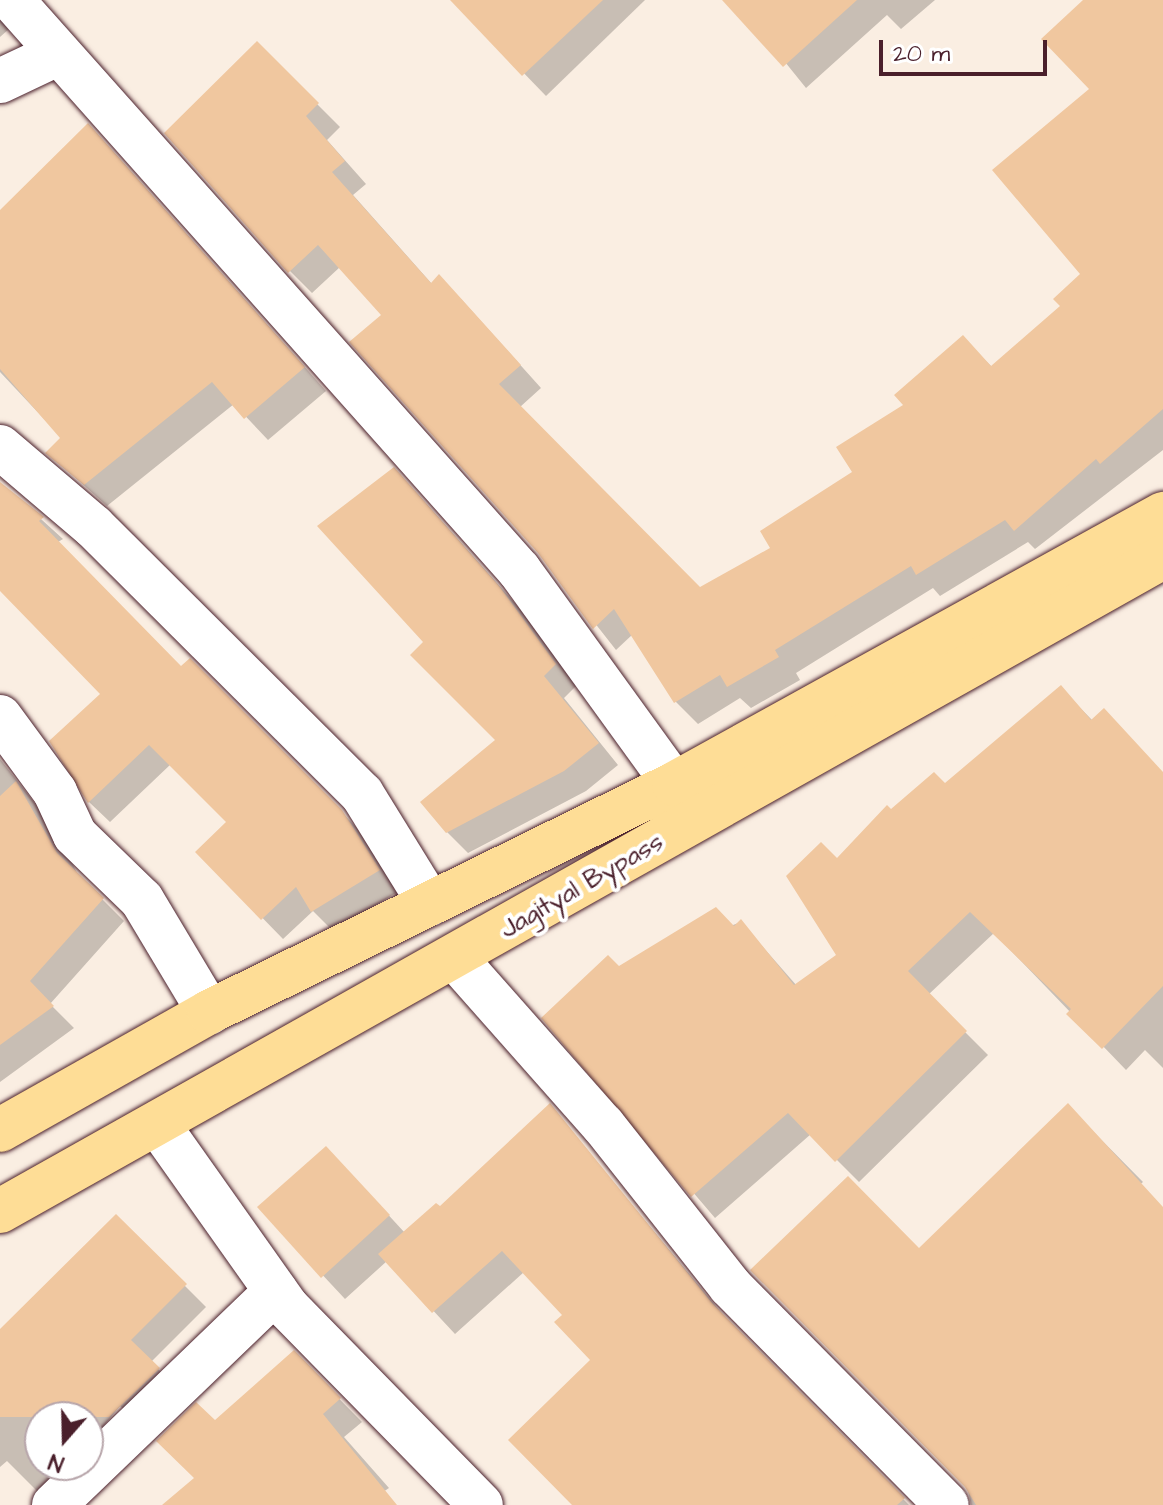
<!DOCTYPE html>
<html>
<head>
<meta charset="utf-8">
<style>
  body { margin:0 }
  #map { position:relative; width:1163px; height:1505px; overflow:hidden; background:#faeee2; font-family:"Architects Daughter",sans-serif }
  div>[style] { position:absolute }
  .shadow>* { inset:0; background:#0003 }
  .building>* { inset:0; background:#f0c79f }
  .roads { filter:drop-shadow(0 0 2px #4a1f2b) drop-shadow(0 0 2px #4a1f2b) }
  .minor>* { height:44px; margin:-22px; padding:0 22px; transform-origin:22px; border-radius:22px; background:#fff }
  .primary>* { height:44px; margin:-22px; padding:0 22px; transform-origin:22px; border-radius:22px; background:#fedd96 }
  span { translate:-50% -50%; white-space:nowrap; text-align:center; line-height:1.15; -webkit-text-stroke:8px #fff; paint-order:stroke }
  .street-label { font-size:26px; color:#4a1f2b }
  .north { position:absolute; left:24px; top:1401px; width:80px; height:80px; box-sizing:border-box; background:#fff; border:2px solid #b7a5aa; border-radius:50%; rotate:200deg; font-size:22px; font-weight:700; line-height:32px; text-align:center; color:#4a1f2b }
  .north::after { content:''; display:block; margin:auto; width:28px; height:36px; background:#4a1f2b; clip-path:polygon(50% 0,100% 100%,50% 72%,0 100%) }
  .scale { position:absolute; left:879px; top:40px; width:168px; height:36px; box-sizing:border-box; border:4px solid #4a1f2b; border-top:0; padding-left:10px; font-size:24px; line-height:28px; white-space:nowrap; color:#4a1f2b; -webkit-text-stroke:6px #fff; paint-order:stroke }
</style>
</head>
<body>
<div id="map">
  <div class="shadow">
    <i style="clip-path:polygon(453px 0,645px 0,546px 96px)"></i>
    <i style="clip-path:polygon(735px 0,935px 0,901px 29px,887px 15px,806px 88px)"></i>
    <i style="clip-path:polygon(1086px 0,1163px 0,1163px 450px,1035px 549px,1028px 542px,940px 596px,933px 588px,796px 673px,800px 680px,751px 708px,740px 698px,698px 724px,676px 702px,633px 634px,616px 650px,539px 552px,383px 315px,340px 267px,312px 293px,290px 271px,257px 44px,340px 127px,327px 140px,366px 184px,353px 195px,432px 284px,461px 299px,541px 388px,520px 407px,700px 589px,773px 548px,855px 473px,963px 338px,993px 368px,1063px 306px,1082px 274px,1092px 89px)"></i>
    <i style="clip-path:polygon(0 15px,9px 29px,0 37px)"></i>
    <i style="clip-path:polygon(110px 148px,326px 391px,268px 440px,234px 404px,107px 506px,48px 453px,62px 438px,0 372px,0 249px)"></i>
    <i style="clip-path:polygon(10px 491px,63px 539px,58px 542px,181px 668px,190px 660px,362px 833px,399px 891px,333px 931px,313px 911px,283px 939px,198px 852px,229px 822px,171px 764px,110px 822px,89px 802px,51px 742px,103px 694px,0 589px,0 501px)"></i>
    <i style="clip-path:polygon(415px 491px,520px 609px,576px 686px,564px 698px,618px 765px,586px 791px,468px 853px,447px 832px,498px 740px,426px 642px)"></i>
    <i style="clip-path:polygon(1061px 688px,1093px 721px,1163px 773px,1163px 1068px,1145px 1050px,1126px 1070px,994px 933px,928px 995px,988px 1055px,859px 1182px,811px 1134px,715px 1218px,544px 1018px,619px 968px,741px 922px,797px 986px,839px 955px,837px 861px,891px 811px,945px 786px)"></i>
    <i style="clip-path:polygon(0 759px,55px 829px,78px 875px,124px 921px,50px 1004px,74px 1028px,0 1082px)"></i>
    <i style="clip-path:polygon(550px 1106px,734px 1328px,909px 1505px,575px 1505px,592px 1360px,565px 1315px,524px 1272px,455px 1334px,387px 1261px,345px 1299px,260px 1208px,348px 1171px,405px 1233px,440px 1209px)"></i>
    <i style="clip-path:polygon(1068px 1106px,1143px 1182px,1138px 1186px,1163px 1210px,1163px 1505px,971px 1505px,919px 1251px)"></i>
    <i style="clip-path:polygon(116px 1217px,206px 1307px,151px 1362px,180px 1391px,142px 1427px,120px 1406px,88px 1445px,88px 1417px,40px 1417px,40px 1465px,71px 1465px,44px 1498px,7px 1461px,0 1467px,0 1360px)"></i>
    <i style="clip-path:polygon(294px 1353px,362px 1422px,344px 1437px,389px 1488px,383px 1492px,395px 1505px,165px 1505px,197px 1478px,215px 1423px)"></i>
  </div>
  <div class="building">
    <i style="clip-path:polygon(450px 0,603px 0,522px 76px)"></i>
    <i style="clip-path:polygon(722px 0,857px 0,783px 67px)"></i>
    <i style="clip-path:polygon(1083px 0,1163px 0,1163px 409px,1100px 464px,1096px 459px,1014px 531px,1005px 520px,916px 575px,911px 566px,775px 650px,779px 657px,727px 687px,720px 675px,674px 703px,614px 609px,593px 629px,538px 553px,349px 342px,381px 315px,318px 245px,288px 273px,164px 133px,257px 41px,319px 103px,306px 116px,345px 161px,332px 172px,431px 283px,439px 274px,521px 365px,499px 384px,700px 587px,770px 548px,760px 531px,852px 472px,836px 447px,903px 405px,894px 395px,963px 335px,991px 366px,1060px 306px,1053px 299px,1080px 274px,992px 170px,1089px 89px,1041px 39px)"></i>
    <i style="clip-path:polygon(88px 123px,305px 367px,244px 419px,212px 382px,84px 485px,45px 453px,60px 438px,0 369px,0 210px)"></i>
    <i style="clip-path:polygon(394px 467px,499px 586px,556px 664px,544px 676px,599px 743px,564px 771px,446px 833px,420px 802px,495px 740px,410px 655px,423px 642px,317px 526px)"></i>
    <i style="clip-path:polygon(0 482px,44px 517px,39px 521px,181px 666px,190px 658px,342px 810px,380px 870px,311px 912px,296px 887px,261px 920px,195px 852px,226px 822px,149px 745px,88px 803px,49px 741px,100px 694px,0 591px)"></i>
    <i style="clip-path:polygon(1061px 685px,1091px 720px,1104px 708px,1163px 772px,1163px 986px,1102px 1049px,1066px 1014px,1071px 1009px,970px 912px,908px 971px,967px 1031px,835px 1162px,788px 1113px,691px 1197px,541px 1018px,608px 955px,619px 966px,716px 907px,734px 926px,741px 919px,794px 985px,836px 955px,786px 876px,821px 842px,837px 858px,887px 805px,891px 809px,934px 772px,945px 783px)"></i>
    <i style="clip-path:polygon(16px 781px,57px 853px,104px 898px,30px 981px,54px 1006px,0 1045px,0 796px)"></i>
    <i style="clip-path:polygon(550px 1103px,712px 1303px,905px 1498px,897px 1505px,572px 1505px,508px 1440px,590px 1360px,554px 1322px,562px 1315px,502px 1251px,432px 1313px,378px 1254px,436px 1203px,440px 1206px)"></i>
    <i style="clip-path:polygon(1068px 1103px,1163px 1207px,1163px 1505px,976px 1505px,965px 1487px,750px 1270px,848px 1176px,919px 1248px)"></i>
    <i style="clip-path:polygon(326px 1146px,390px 1215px,321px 1278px,257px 1207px)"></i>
    <i style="clip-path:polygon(116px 1214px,187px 1284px,131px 1340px,160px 1368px,109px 1417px,0 1417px,0 1329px)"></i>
    <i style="clip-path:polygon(294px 1350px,341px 1398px,323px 1414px,397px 1505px,162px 1505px,194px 1478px,156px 1441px,196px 1402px,215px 1420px)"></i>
  </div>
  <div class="roads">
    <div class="minor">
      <i style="left:12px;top:0;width:763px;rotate:48.35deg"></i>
      <i style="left:519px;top:570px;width:264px;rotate:54.1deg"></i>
      <i style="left:0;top:81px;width:63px;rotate:-25.3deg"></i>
      <i style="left:0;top:447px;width:123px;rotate:40.4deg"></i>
      <i style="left:94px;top:527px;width:378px;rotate:44.9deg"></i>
      <i style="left:362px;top:794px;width:129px;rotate:58.3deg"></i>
      <i style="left:0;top:717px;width:93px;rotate:53.7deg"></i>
      <i style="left:55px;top:792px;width:47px;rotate:65.1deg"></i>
      <i style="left:75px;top:835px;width:93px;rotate:44.1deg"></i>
      <i style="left:142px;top:900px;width:131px;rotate:59.1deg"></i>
      <i style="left:455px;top:958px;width:223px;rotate:48.5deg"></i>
      <i style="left:603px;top:1125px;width:205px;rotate:51.7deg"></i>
      <i style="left:730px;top:1286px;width:308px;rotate:45.3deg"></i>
      <i style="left:159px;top:1126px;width:222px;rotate:54.7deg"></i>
      <i style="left:287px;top:1307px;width:277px;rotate:45.6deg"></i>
      <i style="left:54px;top:1505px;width:308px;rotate:-43.9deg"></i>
    </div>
    <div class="primary">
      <i style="left:0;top:1130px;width:240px;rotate:-29.4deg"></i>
      <i style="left:209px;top:1012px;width:518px;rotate:-26.12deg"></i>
      <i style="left:674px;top:784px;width:559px;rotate:-28.91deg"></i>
      <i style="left:0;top:1211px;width:1334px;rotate:-29.35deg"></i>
    </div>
  </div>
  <div class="street-label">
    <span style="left:582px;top:886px;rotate:-30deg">Jagityal Bypass</span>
  </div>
  <div class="north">N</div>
  <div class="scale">20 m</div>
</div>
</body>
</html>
